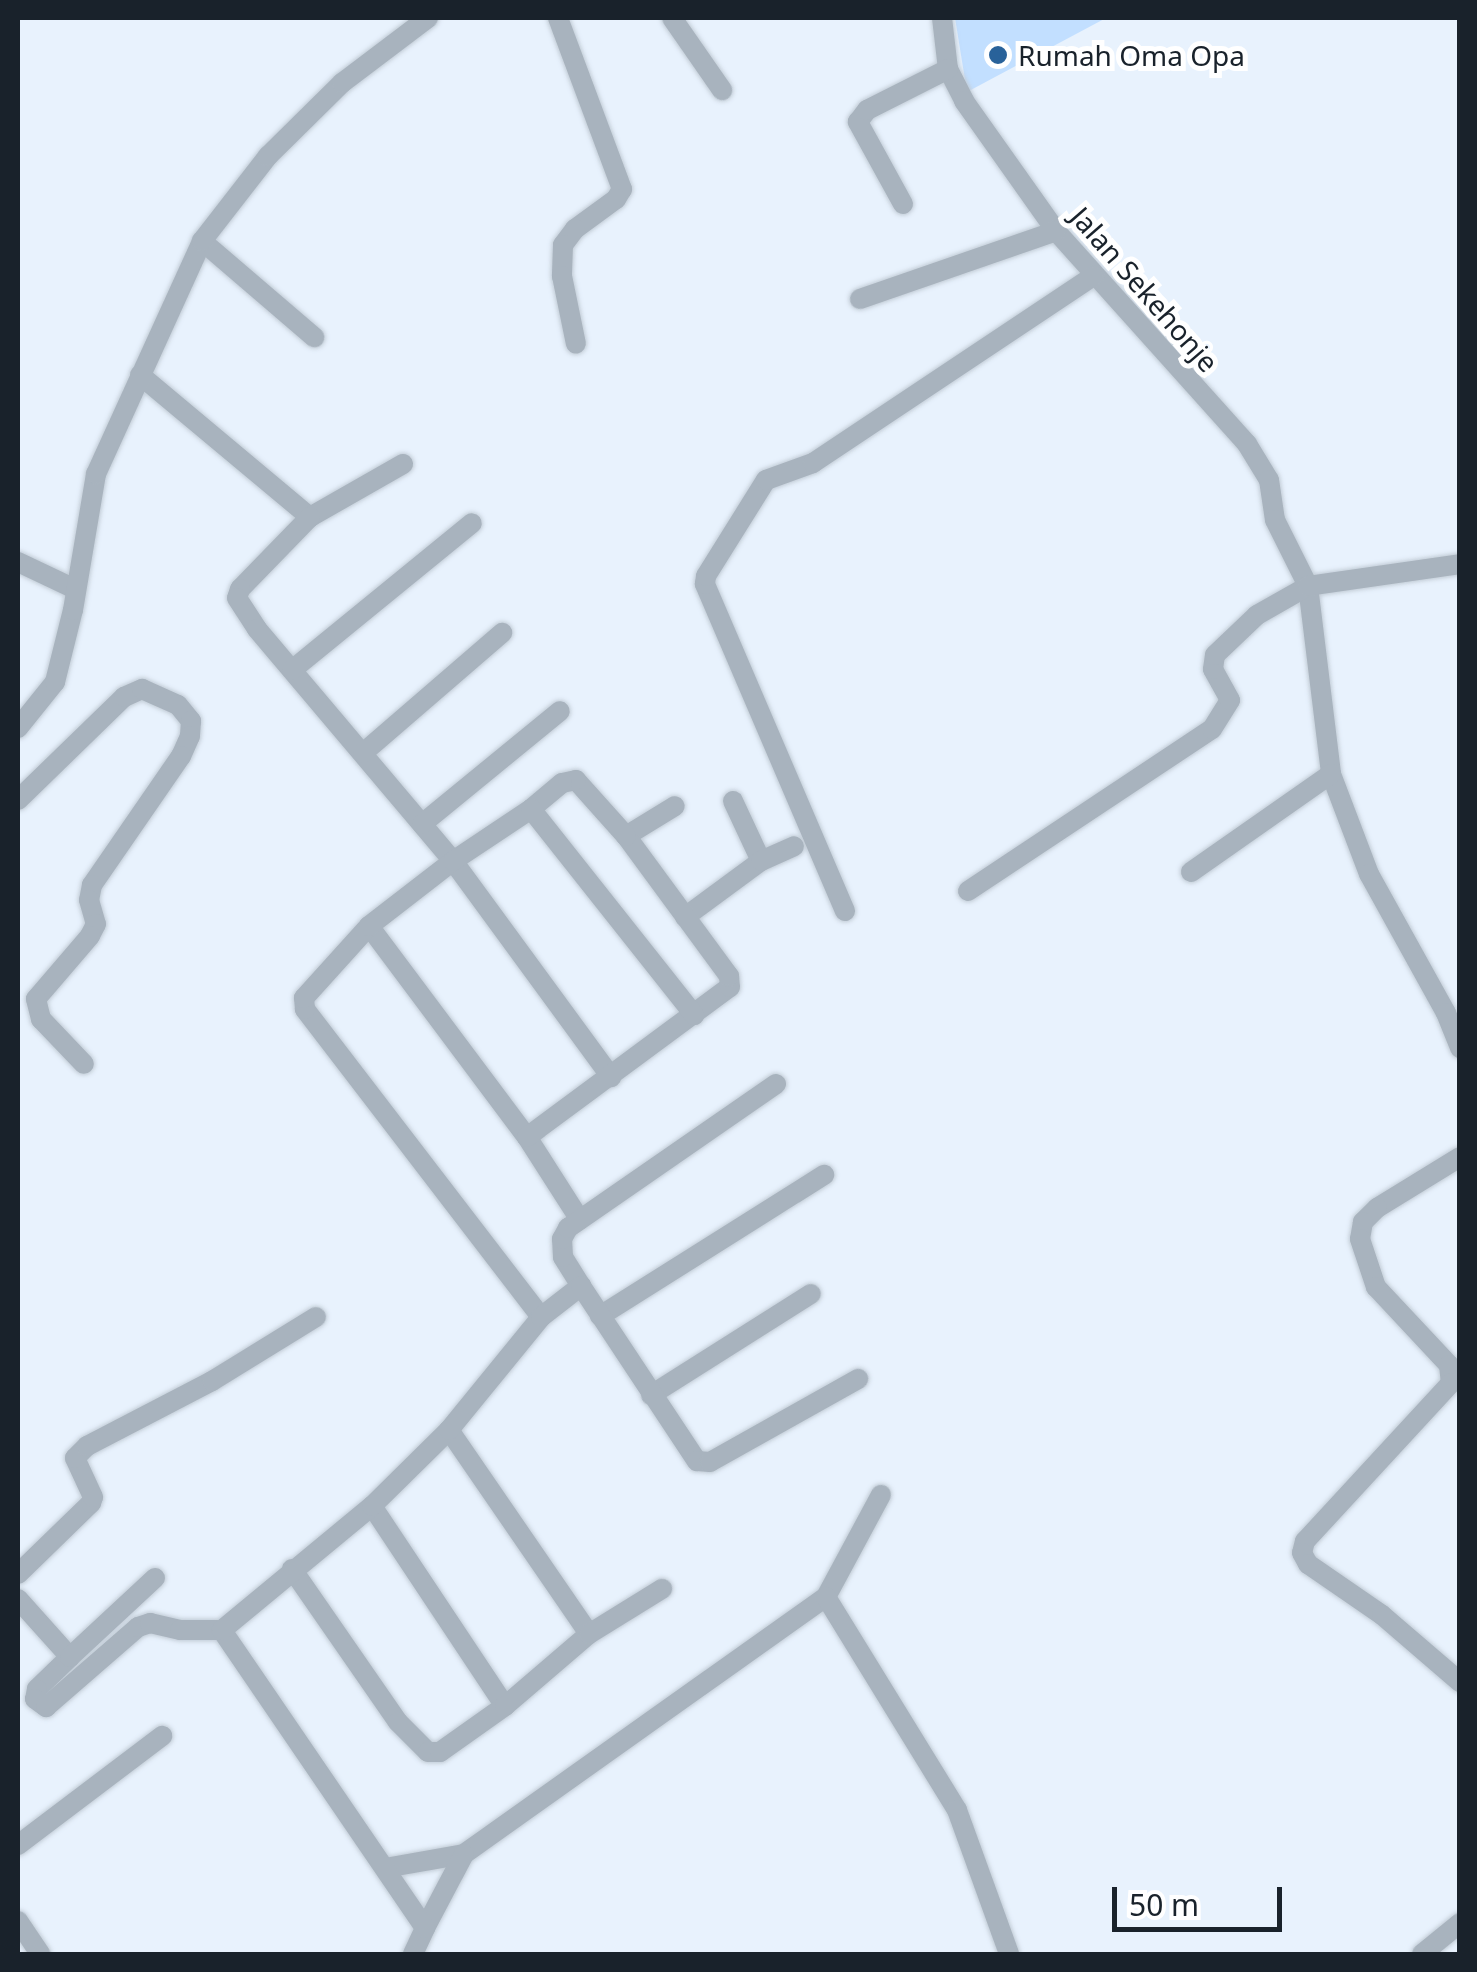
<!DOCTYPE html>
<html>
<head>
<meta charset="utf-8">
<style>
  body { margin:0 }
  #map { position:relative; width:1477px; height:1972px; overflow:hidden; background:#e8f2fd; font-family:"Noto Sans",sans-serif }
  div>[style] { position:absolute }
  .green>* { inset:0; background:#c2dfff }
  .roads { filter:drop-shadow(0 0 2px #c3cdd7) drop-shadow(0 0 2px #c3cdd7) }
  .minor>* { height:20px; margin:-10px; padding:0 10px; transform-origin:10px; border-radius:10px; background:#a8b3be }
  .dots>* { width:28px; height:28px; translate:-50% -50%; box-sizing:border-box; border:5px solid #fff; border-radius:50% }
  span { translate:-50% -50%; white-space:nowrap; text-align:center; line-height:1.15; -webkit-text-stroke:10px #fff; paint-order:stroke }
  .poi-label { font-size:28px; color:#19222b }
  .left { translate:0 -50%; text-align:left }
  .street-label { font-size:28px; color:#19222b }
  .frame { position:absolute; inset:0; border:20px solid #19222b; pointer-events:none }
  .scale { position:absolute; left:1112px; top:1887px; width:170px; height:45px; box-sizing:border-box; border:5px solid #19222b; border-top:0; padding-left:12px; font-size:30px; line-height:35px; white-space:nowrap; color:#19222b; -webkit-text-stroke:8px #fff; paint-order:stroke }
</style>
</head>
<body>
<div id="map">
  <div class="green">
    <i style="clip-path:polygon(955px 18px,1106px 18px,967px 92px)"></i>
  </div>
  <div class="roads">
    <div class="minor">
      <i style="left:558px;top:18px;width:183px;rotate:69.5deg"></i>
      <i style="left:622px;top:189px;width:12px;rotate:121deg"></i>
      <i style="left:616px;top:199px;width:51px;rotate:143.8deg"></i>
      <i style="left:575px;top:229px;width:20px;rotate:127deg"></i>
      <i style="left:563px;top:245px;width:31px;rotate:92deg"></i>
      <i style="left:562px;top:276px;width:69px;rotate:78.4deg"></i>
      <i style="left:672px;top:18px;width:88px;rotate:55.2deg"></i>
      <i style="left:942px;top:18px;width:51px;rotate:83.3deg"></i>
      <i style="left:948px;top:69px;width:36px;rotate:63deg"></i>
      <i style="left:964px;top:101px;width:159px;rotate:54.7deg"></i>
      <i style="left:1056px;top:231px;width:286px;rotate:48.1deg"></i>
      <i style="left:1247px;top:444px;width:42px;rotate:58.6deg"></i>
      <i style="left:1269px;top:480px;width:40px;rotate:81.5deg"></i>
      <i style="left:1275px;top:520px;width:74px;rotate:63.4deg"></i>
      <i style="left:1308px;top:586px;width:189px;rotate:83deg"></i>
      <i style="left:1331px;top:774px;width:107px;rotate:69.2deg"></i>
      <i style="left:1369px;top:874px;width:159px;rotate:61deg"></i>
      <i style="left:1446px;top:1013px;width:38px;rotate:68deg"></i>
      <i style="left:903px;top:204px;width:94px;rotate:-118.8deg"></i>
      <i style="left:858px;top:122px;width:15px;rotate:-53deg"></i>
      <i style="left:867px;top:110px;width:91px;rotate:-26.8deg"></i>
      <i style="left:202px;top:241px;width:148px;rotate:40.6deg"></i>
      <i style="left:860px;top:299px;width:207px;rotate:-19.1deg"></i>
      <i style="left:140px;top:375px;width:222px;rotate:39.9deg"></i>
      <i style="left:403px;top:464px;width:107px;rotate:150.3deg"></i>
      <i style="left:310px;top:517px;width:100px;rotate:134.2deg"></i>
      <i style="left:240px;top:589px;width:9px;rotate:108deg"></i>
      <i style="left:237px;top:598px;width:37px;rotate:57deg"></i>
      <i style="left:257px;top:629px;width:304px;rotate:49.8deg"></i>
      <i style="left:453px;top:861px;width:268px;rotate:53.8deg"></i>
      <i style="left:18px;top:562px;width:63px;rotate:25.3deg"></i>
      <i style="left:292px;top:670px;width:232px;rotate:-39.2deg"></i>
      <i style="left:18px;top:728px;width:59px;rotate:-51.2deg"></i>
      <i style="left:55px;top:682px;width:74px;rotate:-76deg"></i>
      <i style="left:73px;top:610px;width:138px;rotate:-80.4deg"></i>
      <i style="left:96px;top:474px;width:256px;rotate:-65.5deg"></i>
      <i style="left:202px;top:241px;width:108px;rotate:-52.2deg"></i>
      <i style="left:268px;top:156px;width:104px;rotate:-44.6deg"></i>
      <i style="left:342px;top:83px;width:108px;rotate:-37.1deg"></i>
      <i style="left:363px;top:753px;width:184px;rotate:-40.8deg"></i>
      <i style="left:18px;top:800px;width:148px;rotate:-44.2deg"></i>
      <i style="left:124px;top:697px;width:20px;rotate:-24deg"></i>
      <i style="left:142px;top:689px;width:39px;rotate:24deg"></i>
      <i style="left:178px;top:705px;width:21px;rotate:51deg"></i>
      <i style="left:191px;top:721px;width:15px;rotate:94deg"></i>
      <i style="left:190px;top:736px;width:22px;rotate:114deg"></i>
      <i style="left:181px;top:756px;width:157px;rotate:124.6deg"></i>
      <i style="left:92px;top:885px;width:15px;rotate:101deg"></i>
      <i style="left:89px;top:900px;width:25px;rotate:74deg"></i>
      <i style="left:96px;top:924px;width:13px;rotate:117deg"></i>
      <i style="left:90px;top:936px;width:83px;rotate:130.6deg"></i>
      <i style="left:36px;top:999px;width:21px;rotate:76deg"></i>
      <i style="left:41px;top:1019px;width:62px;rotate:46.3deg"></i>
      <i style="left:733px;top:801px;width:66px;rotate:65deg"></i>
      <i style="left:422px;top:824px;width:178px;rotate:-39.3deg"></i>
      <i style="left:626px;top:836px;width:57px;rotate:-31.5deg"></i>
      <i style="left:1191px;top:872px;width:171px;rotate:-35deg"></i>
      <i style="left:968px;top:891px;width:293px;rotate:-33.6deg"></i>
      <i style="left:1212px;top:729px;width:34px;rotate:-58deg"></i>
      <i style="left:1230px;top:700px;width:35px;rotate:-119deg"></i>
      <i style="left:1213px;top:669px;width:14px;rotate:-82deg"></i>
      <i style="left:1215px;top:655px;width:58px;rotate:-43.6deg"></i>
      <i style="left:1257px;top:615px;width:59px;rotate:-29.6deg"></i>
      <i style="left:1308px;top:586px;width:154px;rotate:-8.2deg"></i>
      <i style="left:845px;top:911px;width:356px;rotate:-113.2deg"></i>
      <i style="left:705px;top:584px;width:8px;rotate:-83deg"></i>
      <i style="left:706px;top:576px;width:113px;rotate:-58deg"></i>
      <i style="left:766px;top:480px;width:50px;rotate:-19.9deg"></i>
      <i style="left:813px;top:463px;width:337px;rotate:-33.7deg"></i>
      <i style="left:685px;top:917px;width:94px;rotate:-36.4deg"></i>
      <i style="left:761px;top:861px;width:36px;rotate:-24deg"></i>
      <i style="left:369px;top:926px;width:264px;rotate:53.2deg"></i>
      <i style="left:527px;top:1137px;width:98px;rotate:57.4deg"></i>
      <i style="left:527px;top:1137px;width:252px;rotate:-36.5deg"></i>
      <i style="left:730px;top:987px;width:11px;rotate:-95deg"></i>
      <i style="left:729px;top:976px;width:174px;rotate:-126.3deg"></i>
      <i style="left:626px;top:836px;width:75px;rotate:-131.8deg"></i>
      <i style="left:576px;top:780px;width:14px;rotate:168deg"></i>
      <i style="left:562px;top:783px;width:40px;rotate:140deg"></i>
      <i style="left:1460px;top:1157px;width:97px;rotate:148.4deg"></i>
      <i style="left:1377px;top:1208px;width:20px;rotate:135deg"></i>
      <i style="left:1363px;top:1222px;width:17px;rotate:100deg"></i>
      <i style="left:1360px;top:1239px;width:51px;rotate:71.6deg"></i>
      <i style="left:1376px;top:1287px;width:107px;rotate:46.9deg"></i>
      <i style="left:1449px;top:1365px;width:18px;rotate:84deg"></i>
      <i style="left:1451px;top:1383px;width:215px;rotate:132.7deg"></i>
      <i style="left:1305px;top:1541px;width:12px;rotate:104deg"></i>
      <i style="left:1302px;top:1553px;width:13px;rotate:61deg"></i>
      <i style="left:1308px;top:1564px;width:90px;rotate:34.6deg"></i>
      <i style="left:1382px;top:1615px;width:103px;rotate:40.7deg"></i>
      <i style="left:581px;top:1286px;width:34px;rotate:-122deg"></i>
      <i style="left:563px;top:1257px;width:18px;rotate:-93deg"></i>
      <i style="left:562px;top:1239px;width:13px;rotate:-61deg"></i>
      <i style="left:568px;top:1228px;width:253px;rotate:-34.7deg"></i>
      <i style="left:600px;top:1316px;width:265px;rotate:-32.2deg"></i>
      <i style="left:541px;top:1317px;width:388px;rotate:-127.5deg"></i>
      <i style="left:305px;top:1009px;width:11px;rotate:-95deg"></i>
      <i style="left:304px;top:998px;width:97px;rotate:-47.9deg"></i>
      <i style="left:369px;top:926px;width:106px;rotate:-37.7deg"></i>
      <i style="left:453px;top:861px;width:94px;rotate:-33.7deg"></i>
      <i style="left:531px;top:809px;width:263px;rotate:51.6deg"></i>
      <i style="left:651px;top:1395px;width:189px;rotate:-32.3deg"></i>
      <i style="left:449px;top:1430px;width:247px;rotate:55.5deg"></i>
      <i style="left:372px;top:1506px;width:240px;rotate:56.4deg"></i>
      <i style="left:292px;top:1569px;width:186px;rotate:55.3deg"></i>
      <i style="left:398px;top:1722px;width:42px;rotate:45deg"></i>
      <i style="left:428px;top:1752px;width:12px"></i>
      <i style="left:440px;top:1752px;width:80px;rotate:-35.3deg"></i>
      <i style="left:505px;top:1706px;width:111px;rotate:-40.6deg"></i>
      <i style="left:589px;top:1634px;width:86px;rotate:-31.7deg"></i>
      <i style="left:18px;top:1574px;width:102px;rotate:-44.2deg"></i>
      <i style="left:91px;top:1503px;width:6px;rotate:-72deg"></i>
      <i style="left:93px;top:1497px;width:43px;rotate:-114.8deg"></i>
      <i style="left:75px;top:1458px;width:17px;rotate:-45deg"></i>
      <i style="left:87px;top:1446px;width:141px;rotate:-27.5deg"></i>
      <i style="left:212px;top:1381px;width:122px;rotate:-31.6deg"></i>
      <i style="left:826px;top:1597px;width:116px;rotate:-61.7deg"></i>
      <i style="left:18px;top:1599px;width:78px;rotate:48.1deg"></i>
      <i style="left:70px;top:1657px;width:46px;rotate:135.9deg"></i>
      <i style="left:37px;top:1689px;width:10px;rotate:101deg"></i>
      <i style="left:35px;top:1699px;width:14px;rotate:36deg"></i>
      <i style="left:46px;top:1707px;width:122px;rotate:-41deg"></i>
      <i style="left:138px;top:1627px;width:13px;rotate:-18deg"></i>
      <i style="left:150px;top:1623px;width:31px;rotate:13deg"></i>
      <i style="left:180px;top:1630px;width:42px"></i>
      <i style="left:70px;top:1657px;width:116px;rotate:-42.9deg"></i>
      <i style="left:18px;top:1845px;width:181px;rotate:-37.1deg"></i>
      <i style="left:464px;top:1854px;width:444px;rotate:-35.4deg"></i>
      <i style="left:826px;top:1597px;width:250px;rotate:58.4deg"></i>
      <i style="left:957px;top:1810px;width:153px;rotate:70.1deg"></i>
      <i style="left:385px;top:1868px;width:80px;rotate:-10deg"></i>
      <i style="left:464px;top:1854px;width:84px;rotate:117.8deg"></i>
      <i style="left:18px;top:1921px;width:40px;rotate:56deg"></i>
      <i style="left:413px;top:1954px;width:29px;rotate:-65deg"></i>
      <i style="left:425px;top:1928px;width:361px;rotate:-124.3deg"></i>
      <i style="left:222px;top:1630px;width:195px;rotate:-39.6deg"></i>
      <i style="left:372px;top:1506px;width:108px;rotate:-44.6deg"></i>
      <i style="left:449px;top:1430px;width:146px;rotate:-50.8deg"></i>
      <i style="left:541px;top:1317px;width:51px;rotate:-37.8deg"></i>
      <i style="left:581px;top:1286px;width:210px;rotate:56.5deg"></i>
      <i style="left:697px;top:1461px;width:13px;rotate:4deg"></i>
      <i style="left:710px;top:1462px;width:170px;rotate:-29.3deg"></i>
      <i style="left:1422px;top:1954px;width:49px;rotate:-39.2deg"></i>
    </div>
  </div>
  <div class="dots">
    <i style="left:998px;top:55px;background:#29629a"></i>
  </div>
  <div class="poi-label">
    <span class="left" style="left:1018px;top:55px">Rumah Oma Opa</span>
  </div>
  <div class="street-label">
    <span style="left:1145px;top:289px;rotate:49deg">Jalan Sekehonje</span>
  </div>
  <div class="frame"></div>
  <div class="scale">50 m</div>
</div>
</body>
</html>
